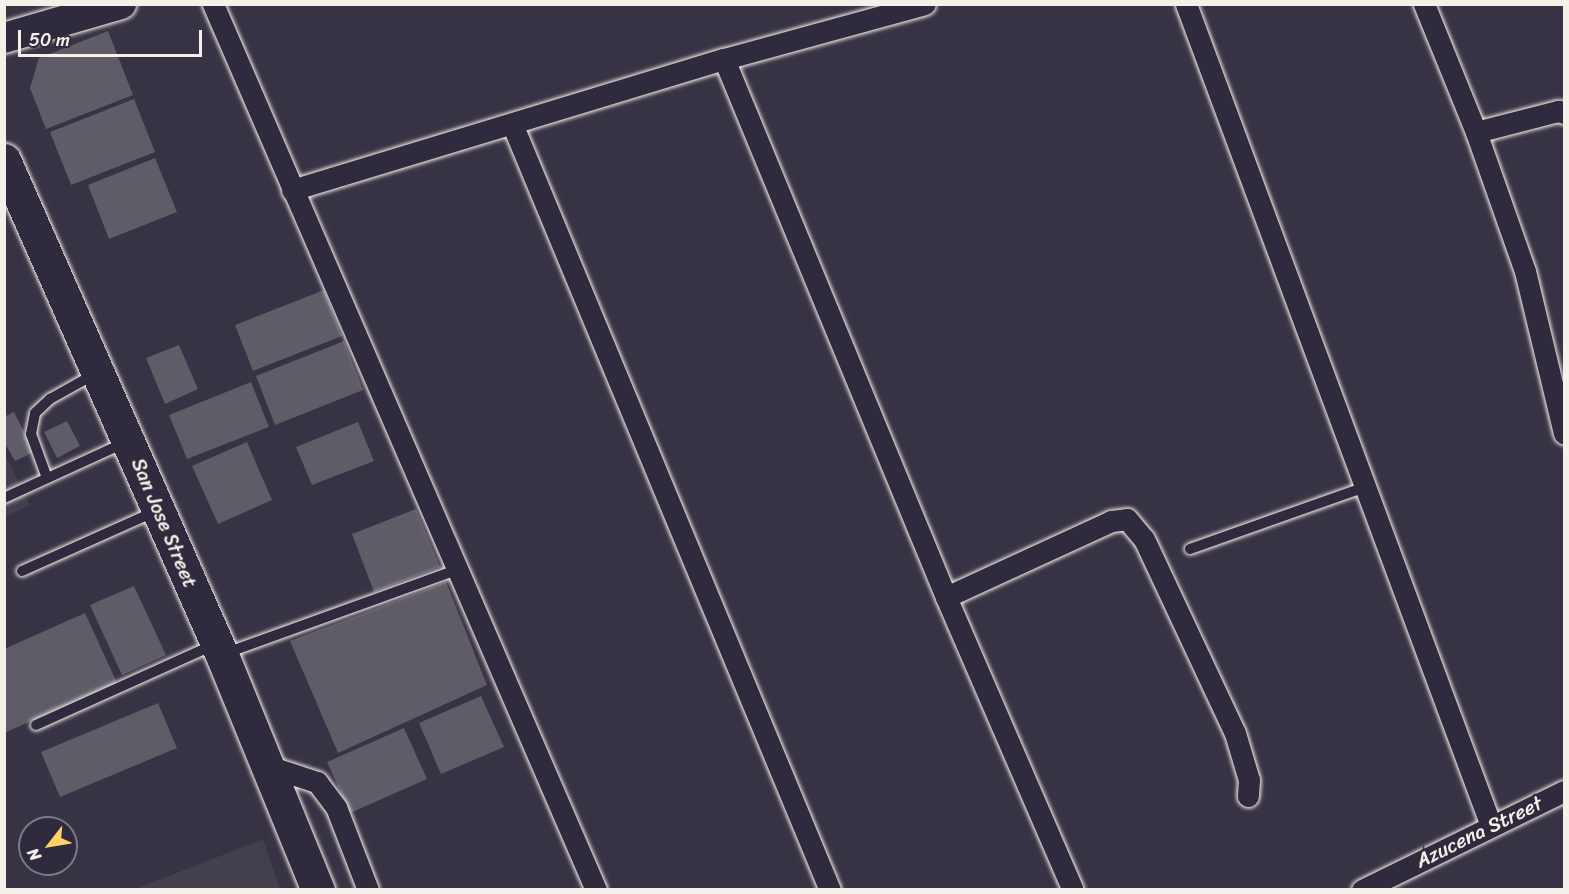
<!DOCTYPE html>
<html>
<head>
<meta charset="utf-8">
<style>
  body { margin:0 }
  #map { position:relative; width:1569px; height:894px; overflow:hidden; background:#373244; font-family:Sriracha,sans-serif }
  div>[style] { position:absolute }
  .built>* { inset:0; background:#433f4e }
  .building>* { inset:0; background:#5f5c67 }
  .roads { filter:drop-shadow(0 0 2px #f4f1e8) drop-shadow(0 0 2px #f4f1e8) }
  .lane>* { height:10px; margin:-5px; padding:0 5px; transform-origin:5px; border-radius:5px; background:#2f2a3d }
  .street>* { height:21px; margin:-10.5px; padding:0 10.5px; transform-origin:10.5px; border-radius:10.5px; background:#2f2a3d }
  .secondary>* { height:30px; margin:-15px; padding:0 15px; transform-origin:15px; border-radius:15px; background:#2f2a3d }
  .primary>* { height:33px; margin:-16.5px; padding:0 16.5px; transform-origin:16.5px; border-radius:16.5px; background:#2f2a3d }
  span { translate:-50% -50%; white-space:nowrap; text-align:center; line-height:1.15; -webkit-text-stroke:5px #2f2a3d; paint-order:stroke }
  .street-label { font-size:20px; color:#f4f1e8 }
  .frame { position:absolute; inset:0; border:6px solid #f4f1e8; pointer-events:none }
  .north { position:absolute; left:18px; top:816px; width:60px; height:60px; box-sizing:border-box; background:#2f2a3d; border:2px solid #7e7a81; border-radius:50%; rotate:239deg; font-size:16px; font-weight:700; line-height:24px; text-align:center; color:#f4f1e8 }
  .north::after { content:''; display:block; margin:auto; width:21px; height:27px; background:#ffd166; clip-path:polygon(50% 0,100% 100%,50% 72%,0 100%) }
  .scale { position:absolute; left:18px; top:30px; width:184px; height:27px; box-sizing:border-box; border:3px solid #f4f1e8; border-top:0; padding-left:8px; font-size:18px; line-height:21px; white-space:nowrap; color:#f4f1e8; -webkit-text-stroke:4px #2f2a3d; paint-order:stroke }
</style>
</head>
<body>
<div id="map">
  <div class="built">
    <i style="clip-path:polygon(4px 452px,30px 505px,5px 517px,4px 517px)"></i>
    <i style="clip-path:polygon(263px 839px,280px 889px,136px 889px)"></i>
  </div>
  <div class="building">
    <i style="clip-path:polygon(108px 31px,133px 95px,46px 129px,30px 88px,39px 58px)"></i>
    <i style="clip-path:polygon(134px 99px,155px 152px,71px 185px,50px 132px)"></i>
    <i style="clip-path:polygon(155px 158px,177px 212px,109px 239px,88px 185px)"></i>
    <i style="clip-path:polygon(324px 290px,342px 336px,253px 371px,235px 325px)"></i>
    <i style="clip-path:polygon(344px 341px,363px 390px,275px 425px,256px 376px)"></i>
    <i style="clip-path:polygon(179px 345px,198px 389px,165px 404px,146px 358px)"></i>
    <i style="clip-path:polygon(251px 382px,269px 427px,187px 459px,169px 415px)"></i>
    <i style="clip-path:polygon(14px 412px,34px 452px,15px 461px,4px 442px,4px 417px)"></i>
    <i style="clip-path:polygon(67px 421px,80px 446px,57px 458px,44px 432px)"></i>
    <i style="clip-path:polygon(358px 422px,374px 461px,312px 485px,296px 447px)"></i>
    <i style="clip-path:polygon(247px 442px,272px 500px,218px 524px,192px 466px)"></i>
    <i style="clip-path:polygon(416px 509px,440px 567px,374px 592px,352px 534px)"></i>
    <i style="clip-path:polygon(446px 582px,487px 685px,338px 753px,290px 641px)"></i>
    <i style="clip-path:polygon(134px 586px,166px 655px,122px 675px,90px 605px)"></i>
    <i style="clip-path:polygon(85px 613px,117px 683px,4px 733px,4px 649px)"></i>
    <i style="clip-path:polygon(481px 696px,504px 747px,441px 774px,419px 723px)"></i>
    <i style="clip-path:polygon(158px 703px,177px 748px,60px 797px,41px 752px)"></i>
    <i style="clip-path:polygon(404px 728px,427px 779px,350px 813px,327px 762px)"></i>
  </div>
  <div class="roads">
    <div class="lane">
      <i style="left:47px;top:478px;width:47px;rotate:-110deg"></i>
      <i style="left:31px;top:434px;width:21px;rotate:-79deg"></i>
      <i style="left:35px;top:413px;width:21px;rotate:-43deg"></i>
      <i style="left:50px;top:399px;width:51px;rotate:-29.1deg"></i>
      <i style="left:4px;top:498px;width:132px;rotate:-24.6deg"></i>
      <i style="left:1190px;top:549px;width:186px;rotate:-19.5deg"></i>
      <i style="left:22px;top:571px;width:147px;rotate:-24.1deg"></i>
      <i style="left:226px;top:653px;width:245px;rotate:-19.8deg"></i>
      <i style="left:36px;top:725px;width:194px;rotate:-24.3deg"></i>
    </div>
    <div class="street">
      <i style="left:213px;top:4px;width:965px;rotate:66.62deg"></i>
      <i style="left:1186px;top:4px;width:877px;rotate:69.64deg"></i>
      <i style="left:1424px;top:4px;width:138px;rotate:67.9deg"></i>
      <i style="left:1476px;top:132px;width:147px;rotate:70.6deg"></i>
      <i style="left:1525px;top:271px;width:167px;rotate:76.5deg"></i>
      <i style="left:724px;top:59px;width:582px;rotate:67.58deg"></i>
      <i style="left:946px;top:597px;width:319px;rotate:66.6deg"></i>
      <i style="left:513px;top:126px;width:827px;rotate:67.47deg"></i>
      <i style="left:1476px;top:132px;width:85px;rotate:-14.4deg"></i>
      <i style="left:1558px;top:111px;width:6px;rotate:18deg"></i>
      <i style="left:292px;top:190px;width:451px;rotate:-16.9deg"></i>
      <i style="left:724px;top:59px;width:208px;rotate:-15.3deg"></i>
      <i style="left:946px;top:597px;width:182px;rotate:-24.7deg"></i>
      <i style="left:1111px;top:521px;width:16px;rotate:-7deg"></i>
      <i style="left:1127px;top:519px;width:26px;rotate:50deg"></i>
      <i style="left:1144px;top:539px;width:214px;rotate:64.9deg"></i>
      <i style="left:1235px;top:733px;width:49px;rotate:73.4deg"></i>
      <i style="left:1249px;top:780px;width:16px;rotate:94deg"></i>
      <i style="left:268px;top:766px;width:52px;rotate:18.1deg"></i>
      <i style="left:317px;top:782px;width:31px;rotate:53deg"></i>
      <i style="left:336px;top:807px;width:89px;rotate:68.9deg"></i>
      <i style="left:1362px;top:890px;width:225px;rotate:-26.1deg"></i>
    </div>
    <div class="secondary">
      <i style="left:4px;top:38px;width:122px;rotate:-16.2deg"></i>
    </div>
    <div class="primary">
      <i style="left:4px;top:160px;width:541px;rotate:66.23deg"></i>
      <i style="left:222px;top:655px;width:254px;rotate:67.8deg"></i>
    </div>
  </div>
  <div class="street-label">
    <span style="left:164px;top:523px;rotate:67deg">San Jose Street</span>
    <span style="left:1479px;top:832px;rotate:-26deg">Azucena Street</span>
  </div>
  <div class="frame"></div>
  <div class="north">N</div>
  <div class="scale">50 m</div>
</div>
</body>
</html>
